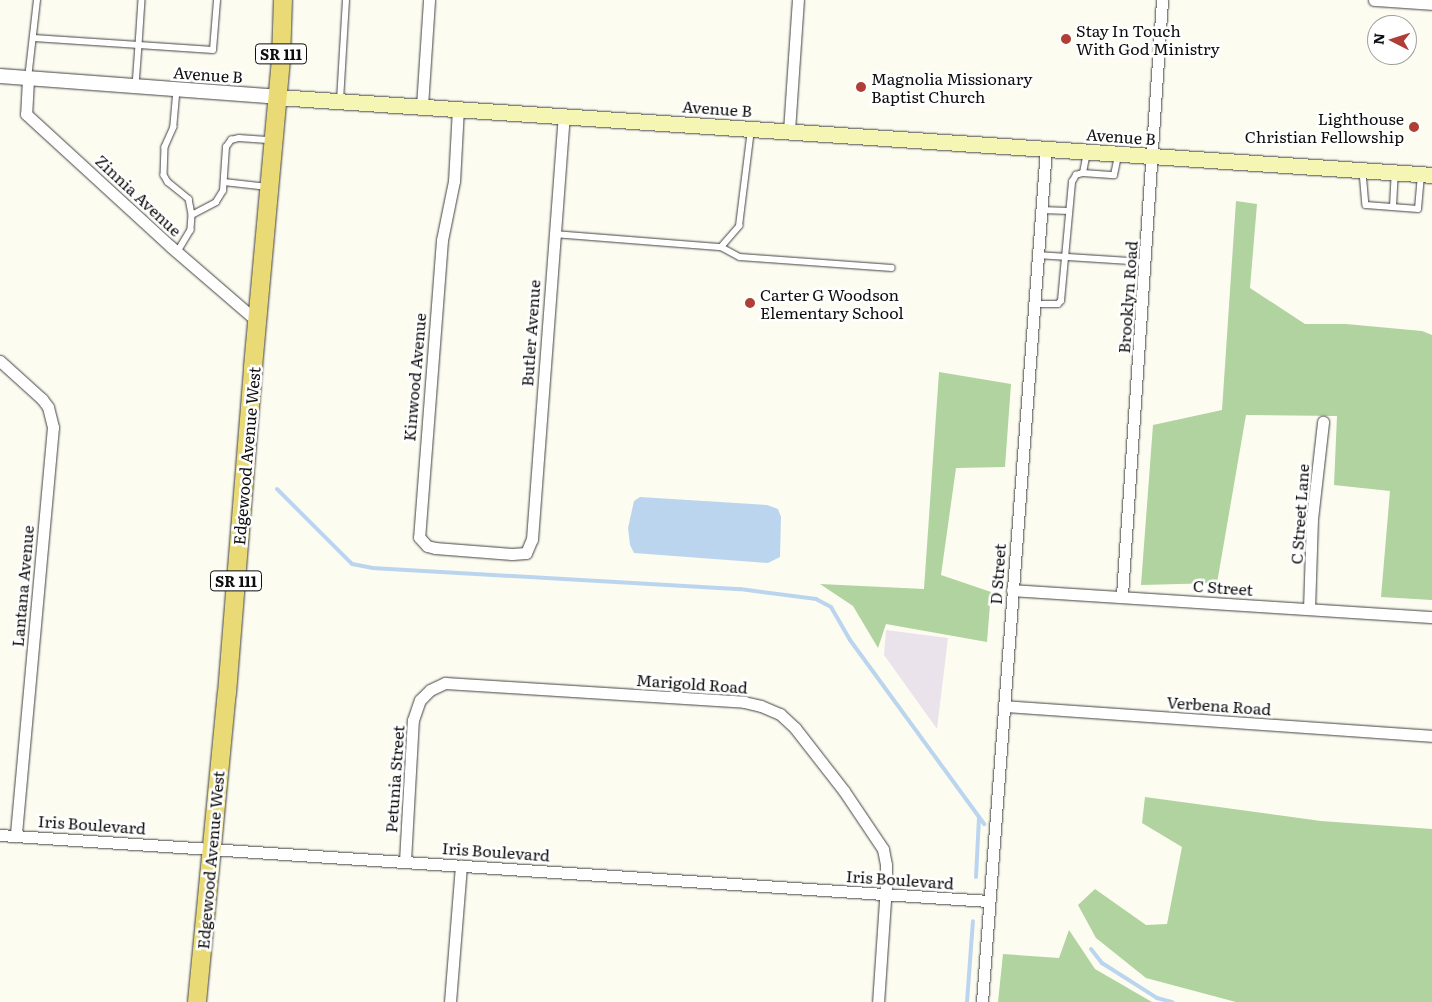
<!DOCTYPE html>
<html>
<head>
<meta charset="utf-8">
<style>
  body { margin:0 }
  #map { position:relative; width:1432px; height:1002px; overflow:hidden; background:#fdfcf1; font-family:Literata,serif }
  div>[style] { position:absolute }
  .industrial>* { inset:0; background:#ebe3eb }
  .forest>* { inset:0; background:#b0d39f }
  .water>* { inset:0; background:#bbd5ef }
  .stream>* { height:4px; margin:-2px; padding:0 2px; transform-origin:2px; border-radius:2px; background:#bbd5ef }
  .roads { filter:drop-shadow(0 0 1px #414141) drop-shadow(0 0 1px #414141) }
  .service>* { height:5.5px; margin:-2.75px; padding:0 2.75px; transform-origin:2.75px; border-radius:2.75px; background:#fff }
  .minor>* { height:11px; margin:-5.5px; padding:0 5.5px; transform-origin:5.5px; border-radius:5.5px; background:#fff }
  .tertiary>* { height:14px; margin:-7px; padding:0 7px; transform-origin:7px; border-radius:7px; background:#fff }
  .secondary>* { height:15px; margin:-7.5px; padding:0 7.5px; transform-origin:7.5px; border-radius:7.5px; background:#f5f6b3 }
  .primary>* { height:18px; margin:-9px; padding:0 9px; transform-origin:9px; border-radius:9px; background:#e9da75 }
  .dots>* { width:14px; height:14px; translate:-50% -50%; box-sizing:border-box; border:2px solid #fff; border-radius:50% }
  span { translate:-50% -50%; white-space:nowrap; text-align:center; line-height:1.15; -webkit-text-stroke:5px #fff; paint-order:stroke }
  .shield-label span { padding:1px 4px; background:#fff; border:1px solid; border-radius:4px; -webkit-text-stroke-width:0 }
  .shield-label { font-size:15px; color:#0e0e0e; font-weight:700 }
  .poi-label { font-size:16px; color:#0e0e0e }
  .left { translate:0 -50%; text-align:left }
  .right { translate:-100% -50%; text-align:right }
  .street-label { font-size:16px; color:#0e0e0e }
  .north { position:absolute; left:1367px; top:15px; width:50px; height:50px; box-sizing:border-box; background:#fff; border:1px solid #9f9f9f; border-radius:50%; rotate:275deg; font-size:14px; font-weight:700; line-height:20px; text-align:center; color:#0e0e0e }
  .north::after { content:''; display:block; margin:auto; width:18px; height:22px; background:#ae3e36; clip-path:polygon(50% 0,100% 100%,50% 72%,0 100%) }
</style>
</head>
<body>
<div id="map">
  <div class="industrial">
    <i style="clip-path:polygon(886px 630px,948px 638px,937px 729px,884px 655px)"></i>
  </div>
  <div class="forest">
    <i style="clip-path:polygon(1236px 201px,1257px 204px,1250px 288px,1305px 324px,1346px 324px,1422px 331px,1432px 335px,1432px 600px,1381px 597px,1390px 491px,1334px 485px,1337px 416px,1246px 415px,1217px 583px,1141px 585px,1153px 425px,1222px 410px)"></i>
    <i style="clip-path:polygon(939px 372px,1011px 384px,1005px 467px,956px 468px,941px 575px,991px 592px,987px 642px,886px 624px,878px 648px,853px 606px,820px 584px,924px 589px)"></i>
    <i style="clip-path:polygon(1145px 797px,1321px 821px,1432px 829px,1432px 1002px,1236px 1002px,1146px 978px,1096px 938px,1078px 905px,1095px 889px,1146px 925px,1167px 924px,1182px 847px,1142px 823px)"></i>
    <i style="clip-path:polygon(1069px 930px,1095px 969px,1152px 1002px,998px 1002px,1003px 954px,1059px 958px)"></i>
  </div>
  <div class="water">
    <i style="clip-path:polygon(640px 497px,767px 505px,778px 509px,781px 517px,780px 557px,768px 563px,634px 553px,630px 545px,628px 528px,634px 501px)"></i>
  </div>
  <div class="stream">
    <i style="left:277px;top:489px;width:106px;rotate:45deg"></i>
    <i style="left:352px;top:564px;width:20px;rotate:11deg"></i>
    <i style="left:372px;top:568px;width:369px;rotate:3.3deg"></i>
    <i style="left:740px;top:589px;width:77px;rotate:7.5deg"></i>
    <i style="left:816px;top:599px;width:17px;rotate:28deg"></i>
    <i style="left:831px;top:607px;width:38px;rotate:60deg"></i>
    <i style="left:850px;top:640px;width:228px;rotate:53.9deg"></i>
    <i style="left:976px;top:877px;width:60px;rotate:-87.1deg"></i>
    <i style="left:1091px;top:949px;width:18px;rotate:52deg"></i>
    <i style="left:1102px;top:963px;width:65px;rotate:32.5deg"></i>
    <i style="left:1157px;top:998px;width:16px;rotate:15deg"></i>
    <i style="left:967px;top:1002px;width:81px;rotate:-85.8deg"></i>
  </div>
  <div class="roads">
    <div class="service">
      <i style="left:142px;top:0;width:45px;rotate:93.8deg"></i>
      <i style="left:139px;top:45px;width:74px;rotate:3.9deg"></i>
      <i style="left:213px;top:50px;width:50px;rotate:-85.4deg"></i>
      <i style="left:34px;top:38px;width:105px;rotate:3.8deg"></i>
      <i style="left:139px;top:45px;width:41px;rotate:94.2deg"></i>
      <i style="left:28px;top:79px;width:80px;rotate:-83.5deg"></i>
      <i style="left:177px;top:90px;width:37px;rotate:95deg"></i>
      <i style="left:174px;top:127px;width:22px;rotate:114deg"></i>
      <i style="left:165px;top:147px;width:28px;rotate:92deg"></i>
      <i style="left:164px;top:175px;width:8px;rotate:60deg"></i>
      <i style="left:168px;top:182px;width:27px;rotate:39deg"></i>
      <i style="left:189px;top:199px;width:16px;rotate:79deg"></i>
      <i style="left:192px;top:215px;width:15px;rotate:94deg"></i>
      <i style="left:191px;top:230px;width:26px;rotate:121deg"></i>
      <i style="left:340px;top:101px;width:101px;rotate:-86.6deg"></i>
      <i style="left:1363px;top:172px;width:33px;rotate:85deg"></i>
      <i style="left:1366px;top:205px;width:52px;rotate:4.4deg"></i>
      <i style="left:1418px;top:209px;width:33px;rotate:-85deg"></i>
      <i style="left:1083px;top:173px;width:31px;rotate:4deg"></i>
      <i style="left:1114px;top:175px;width:19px;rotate:-78deg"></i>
      <i style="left:224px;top:182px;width:44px;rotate:6.5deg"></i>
      <i style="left:1393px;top:207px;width:33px;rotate:-87deg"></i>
      <i style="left:1041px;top:210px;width:28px;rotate:2deg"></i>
      <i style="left:192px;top:215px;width:27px;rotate:-28deg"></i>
      <i style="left:216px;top:202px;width:13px;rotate:-58deg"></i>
      <i style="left:223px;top:191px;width:44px;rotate:-86.1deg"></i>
      <i style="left:226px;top:147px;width:9px;rotate:-54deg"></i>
      <i style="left:231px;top:140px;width:8px;rotate:-14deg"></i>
      <i style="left:239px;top:138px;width:32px;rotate:4deg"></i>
      <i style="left:554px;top:234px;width:168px;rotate:4.5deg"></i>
      <i style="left:721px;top:247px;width:28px;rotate:-49deg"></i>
      <i style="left:739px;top:226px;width:97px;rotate:-82.9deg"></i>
      <i style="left:721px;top:247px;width:21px;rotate:28deg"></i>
      <i style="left:740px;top:257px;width:152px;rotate:4.1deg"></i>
      <i style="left:1037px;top:255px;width:108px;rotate:3.7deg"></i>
      <i style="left:1034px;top:304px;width:24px"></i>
      <i style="left:1058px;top:304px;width:4px;rotate:-45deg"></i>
      <i style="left:1061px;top:301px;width:120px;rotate:-84.7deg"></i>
      <i style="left:1072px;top:182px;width:8px;rotate:-60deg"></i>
      <i style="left:1076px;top:175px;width:7px;rotate:-16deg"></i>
      <i style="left:1083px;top:173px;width:21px;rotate:-79deg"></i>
    </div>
    <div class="minor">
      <i style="left:1374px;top:0;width:58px;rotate:3.9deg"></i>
      <i style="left:28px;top:79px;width:35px;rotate:93deg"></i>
      <i style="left:26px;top:114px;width:195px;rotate:42.5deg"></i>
      <i style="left:170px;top:246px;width:115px;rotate:40.8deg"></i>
      <i style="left:422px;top:106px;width:106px;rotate:-86.2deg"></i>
      <i style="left:458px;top:108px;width:73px;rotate:93.1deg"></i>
      <i style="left:454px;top:181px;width:60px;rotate:101.5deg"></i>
      <i style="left:442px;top:240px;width:298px;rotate:94.4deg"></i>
      <i style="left:419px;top:537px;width:12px;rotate:48deg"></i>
      <i style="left:427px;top:546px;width:8px;rotate:14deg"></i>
      <i style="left:435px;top:548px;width:77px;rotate:4.5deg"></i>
      <i style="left:512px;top:554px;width:14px;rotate:-4deg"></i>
      <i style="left:526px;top:553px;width:15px;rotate:-67deg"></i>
      <i style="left:532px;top:539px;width:425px;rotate:-85.7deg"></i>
      <i style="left:789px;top:131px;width:131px;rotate:-86.1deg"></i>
      <i style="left:0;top:361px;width:57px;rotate:42.1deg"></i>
      <i style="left:42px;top:399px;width:10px;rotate:53deg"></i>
      <i style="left:48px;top:407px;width:21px;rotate:76deg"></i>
      <i style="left:53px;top:427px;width:411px;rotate:95.2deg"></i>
      <i style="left:1012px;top:590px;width:421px;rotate:3.7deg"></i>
      <i style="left:1122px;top:595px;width:596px;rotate:-86.15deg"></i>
      <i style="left:1309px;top:609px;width:90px;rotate:-88.1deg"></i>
      <i style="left:1312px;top:519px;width:98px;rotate:-83.5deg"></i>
      <i style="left:1004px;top:706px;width:429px;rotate:4deg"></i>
      <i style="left:0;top:835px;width:991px;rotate:3.82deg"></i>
      <i style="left:405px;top:861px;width:141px;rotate:-86.8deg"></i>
      <i style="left:413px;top:720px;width:21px;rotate:-71deg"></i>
      <i style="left:420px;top:700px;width:14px;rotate:-45deg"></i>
      <i style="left:430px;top:690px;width:17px;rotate:-25deg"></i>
      <i style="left:445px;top:683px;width:300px;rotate:3.6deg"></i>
      <i style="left:744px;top:702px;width:17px;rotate:13deg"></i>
      <i style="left:761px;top:706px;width:21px;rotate:23deg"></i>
      <i style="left:780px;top:714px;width:21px;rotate:43deg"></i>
      <i style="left:795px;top:728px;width:80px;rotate:52.1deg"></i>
      <i style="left:844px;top:791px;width:70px;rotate:56.1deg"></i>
      <i style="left:883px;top:849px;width:16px;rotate:79deg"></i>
      <i style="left:886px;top:865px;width:21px;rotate:90deg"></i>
      <i style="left:886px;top:886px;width:116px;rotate:93.9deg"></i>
      <i style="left:450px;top:1002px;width:137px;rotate:-85.4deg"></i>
      <i style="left:982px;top:1002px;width:856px;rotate:-85.71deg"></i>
    </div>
    <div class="tertiary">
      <i style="left:0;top:76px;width:278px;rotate:4.3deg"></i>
    </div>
    <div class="secondary">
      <i style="left:277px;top:97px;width:1158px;rotate:3.86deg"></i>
    </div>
    <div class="primary">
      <i style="left:197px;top:1002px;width:310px;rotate:-84.5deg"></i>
      <i style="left:227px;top:693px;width:327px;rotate:-85.4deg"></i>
      <i style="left:253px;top:367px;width:309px;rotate:-84.8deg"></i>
      <i style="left:281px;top:59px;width:59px;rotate:-88.1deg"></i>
    </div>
  </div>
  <div class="dots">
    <i style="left:1066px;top:39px;background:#ae3e36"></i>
    <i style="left:861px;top:87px;background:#ae3e36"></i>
    <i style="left:1414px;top:127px;background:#ae3e36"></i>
    <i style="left:750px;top:303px;background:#ae3e36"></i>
  </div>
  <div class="shield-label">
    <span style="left:281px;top:54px">SR 111</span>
    <span style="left:236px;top:581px">SR 111</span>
  </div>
  <div class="poi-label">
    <span class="left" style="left:1076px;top:39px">Stay In Touch<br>With God Ministry</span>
    <span class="left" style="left:871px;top:87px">Magnolia Missionary<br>Baptist Church</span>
    <span class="right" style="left:1404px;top:127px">Lighthouse<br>Christian Fellowship</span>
    <span class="left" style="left:760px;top:303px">Carter G Woodson<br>Elementary School</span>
  </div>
  <div class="street-label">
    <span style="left:208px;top:74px;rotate:4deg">Avenue B</span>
    <span style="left:717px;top:108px;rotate:4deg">Avenue B</span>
    <span style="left:1121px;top:136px;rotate:4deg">Avenue B</span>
    <span style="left:139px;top:195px;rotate:43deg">Zinnia Avenue</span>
    <span style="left:1127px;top:297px;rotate:-86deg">Brooklyn Road</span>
    <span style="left:530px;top:333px;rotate:-86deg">Butler Avenue</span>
    <span style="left:414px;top:377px;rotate:-85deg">Kinwood Avenue</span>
    <span style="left:246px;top:456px;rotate:-85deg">Edgewood Avenue West</span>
    <span style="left:1299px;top:514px;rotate:-86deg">C Street Lane</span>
    <span style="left:997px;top:574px;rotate:-86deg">D Street</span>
    <span style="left:22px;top:586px;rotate:-85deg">Lantana Avenue</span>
    <span style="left:1223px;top:587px;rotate:4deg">C Street</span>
    <span style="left:692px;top:683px;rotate:4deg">Marigold Road</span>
    <span style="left:1219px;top:705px;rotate:4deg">Verbena Road</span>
    <span style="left:394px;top:779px;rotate:-86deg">Petunia Street</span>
    <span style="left:92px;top:824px;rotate:4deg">Iris Boulevard</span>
    <span style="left:496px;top:851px;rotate:4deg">Iris Boulevard</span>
    <span style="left:210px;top:860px;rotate:-85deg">Edgewood Avenue West</span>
    <span style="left:900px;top:879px;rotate:4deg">Iris Boulevard</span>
  </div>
  <div class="north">N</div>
</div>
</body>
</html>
